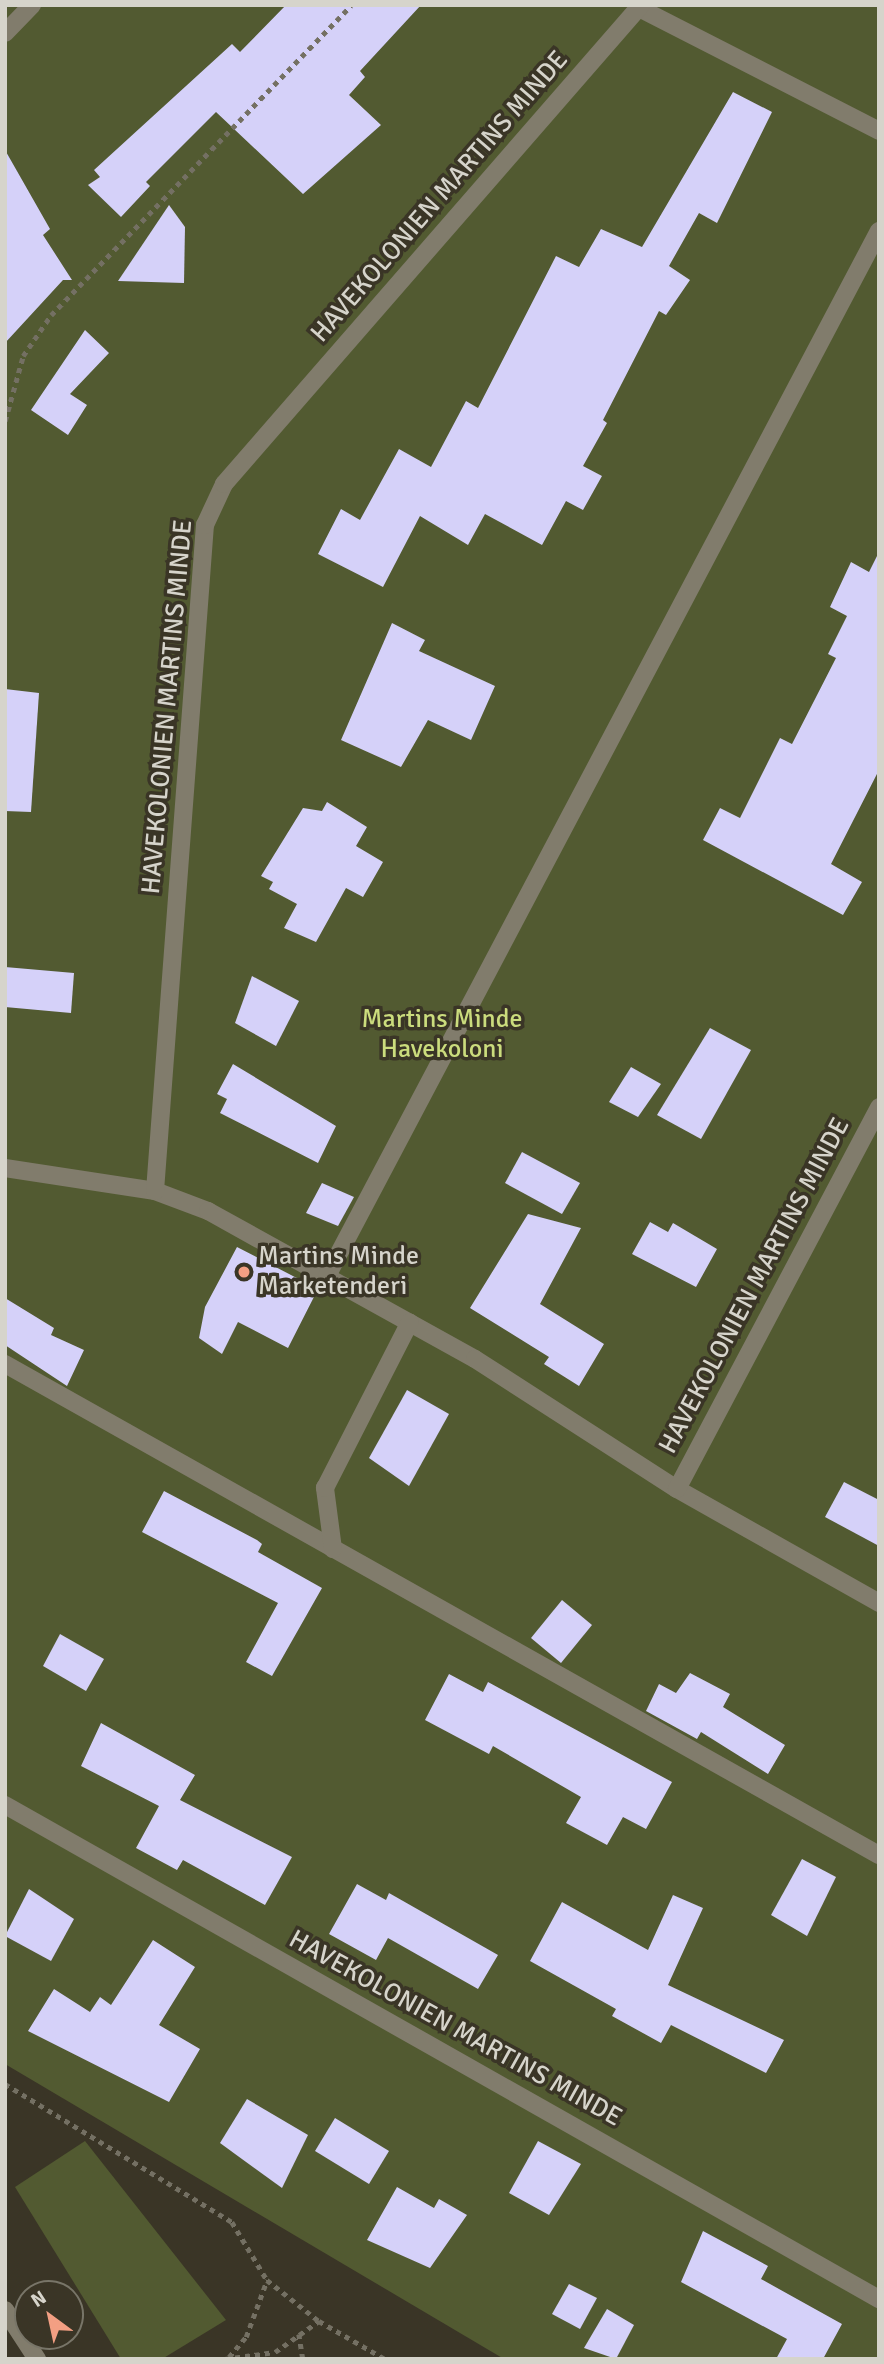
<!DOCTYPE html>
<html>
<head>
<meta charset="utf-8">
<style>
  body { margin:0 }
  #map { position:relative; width:884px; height:2364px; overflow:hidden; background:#3a3526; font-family:Signika,sans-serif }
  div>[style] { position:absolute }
  .green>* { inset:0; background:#525a31 }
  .building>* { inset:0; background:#d5d1f9 }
  .path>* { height:4.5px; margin-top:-2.25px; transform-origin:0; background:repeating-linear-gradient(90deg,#747063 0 5px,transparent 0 10px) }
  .lane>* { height:18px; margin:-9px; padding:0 9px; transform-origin:9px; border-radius:9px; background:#817c6c }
  .street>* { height:18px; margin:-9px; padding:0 9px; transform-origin:9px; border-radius:9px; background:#817c6c }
  .dots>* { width:19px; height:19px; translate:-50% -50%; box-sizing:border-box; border:4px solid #3a3526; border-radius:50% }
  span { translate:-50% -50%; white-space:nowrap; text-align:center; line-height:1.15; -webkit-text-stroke:7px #3a3526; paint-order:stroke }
  .street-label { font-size:26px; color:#d6d4cb }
  .park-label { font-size:26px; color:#cbdc7d }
  .poi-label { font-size:26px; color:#d6d4cb }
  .left { translate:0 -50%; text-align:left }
  .frame { position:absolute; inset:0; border:7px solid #d6d4cb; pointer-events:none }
  .north { position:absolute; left:14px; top:2280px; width:70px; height:70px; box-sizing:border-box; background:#3a3526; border:2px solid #787568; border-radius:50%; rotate:327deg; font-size:19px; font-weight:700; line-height:28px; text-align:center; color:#d6d4cb }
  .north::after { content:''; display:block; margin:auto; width:24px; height:32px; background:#f39f83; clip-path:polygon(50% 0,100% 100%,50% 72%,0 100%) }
</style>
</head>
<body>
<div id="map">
  <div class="green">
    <i style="clip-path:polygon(5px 5px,879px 5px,879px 2359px,504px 2359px,5px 2064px)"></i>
    <i style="clip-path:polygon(85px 2141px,226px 2320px,162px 2359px,121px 2359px,15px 2187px)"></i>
  </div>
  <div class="building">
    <i style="clip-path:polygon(286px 5px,421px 5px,360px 71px,365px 77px,349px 95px,381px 125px,303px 194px,216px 112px,146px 182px,150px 186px,121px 217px,88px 185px,100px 177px,94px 170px,232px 44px,240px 52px)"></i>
    <i style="clip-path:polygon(733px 92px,772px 112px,717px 223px,699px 213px,669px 266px,690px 280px,666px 315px,659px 311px,603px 420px,607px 423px,583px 466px,602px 476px,583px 510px,566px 501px,542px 545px,485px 514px,468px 545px,420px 516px,383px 587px,318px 554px,341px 509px,360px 520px,399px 449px,431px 467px,466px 401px,478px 408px,556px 256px,579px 267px,601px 229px,642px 247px)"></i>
    <i style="clip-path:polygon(5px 150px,50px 229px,43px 235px,72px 280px,63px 280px,5px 343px)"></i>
    <i style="clip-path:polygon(169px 205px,185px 227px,184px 283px,118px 281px)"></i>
    <i style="clip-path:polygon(85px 330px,109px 353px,70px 394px,87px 405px,68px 435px,31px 410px)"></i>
    <i style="clip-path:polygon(879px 552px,879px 770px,831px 864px,862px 882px,843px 915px,703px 840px,720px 808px,740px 818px,780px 738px,792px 744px,836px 658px,828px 654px,847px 616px,830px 607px,851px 562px,869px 572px)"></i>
    <i style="clip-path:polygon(392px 623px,425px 640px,419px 651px,495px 686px,471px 740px,428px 720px,401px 767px,341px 740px)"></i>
    <i style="clip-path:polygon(5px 689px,39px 693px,31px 812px,5px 811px)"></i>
    <i style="clip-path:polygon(327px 802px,367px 827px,356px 846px,383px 862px,363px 897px,346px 888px,316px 942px,284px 928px,297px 904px,269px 889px,273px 882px,261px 876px,303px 808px,322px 811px)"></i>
    <i style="clip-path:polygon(5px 967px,74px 973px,71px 1013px,5px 1007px)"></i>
    <i style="clip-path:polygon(252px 976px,299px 1001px,276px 1046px,235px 1023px)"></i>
    <i style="clip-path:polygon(710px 1028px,751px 1050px,701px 1139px,657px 1115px)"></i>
    <i style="clip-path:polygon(233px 1064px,336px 1126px,318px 1163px,220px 1113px,227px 1099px,217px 1094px)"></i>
    <i style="clip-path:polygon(631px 1067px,661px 1084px,638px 1117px,609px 1102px)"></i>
    <i style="clip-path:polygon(522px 1152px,580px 1183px,562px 1214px,505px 1183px)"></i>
    <i style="clip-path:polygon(322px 1183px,354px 1197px,338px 1226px,306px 1213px)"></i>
    <i style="clip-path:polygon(528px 1214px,581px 1228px,540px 1304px,604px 1344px,579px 1386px,544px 1364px,549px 1357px,470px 1308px)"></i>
    <i style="clip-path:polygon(650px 1222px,668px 1232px,673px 1223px,717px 1249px,696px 1287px,632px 1254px)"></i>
    <i style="clip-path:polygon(237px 1247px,318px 1289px,288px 1348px,238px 1322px,222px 1354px,199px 1338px,205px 1307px)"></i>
    <i style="clip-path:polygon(5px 1298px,54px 1328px,51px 1335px,84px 1350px,67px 1386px,5px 1345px)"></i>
    <i style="clip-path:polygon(407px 1390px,449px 1414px,409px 1486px,369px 1458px)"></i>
    <i style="clip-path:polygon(844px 1482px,879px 1500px,879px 1546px,825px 1517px)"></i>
    <i style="clip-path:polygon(164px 1491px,257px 1540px,262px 1544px,258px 1552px,322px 1588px,272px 1676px,246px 1662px,278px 1603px,142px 1532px)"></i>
    <i style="clip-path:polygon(562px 1600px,592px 1625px,561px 1663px,531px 1638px)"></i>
    <i style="clip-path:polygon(60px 1634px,104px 1659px,86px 1691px,43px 1666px)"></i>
    <i style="clip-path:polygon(690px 1673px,730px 1694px,723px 1707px,785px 1745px,768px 1774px,701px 1732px,697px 1739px,646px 1711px,659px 1684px,676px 1693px)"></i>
    <i style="clip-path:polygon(449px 1674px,483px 1692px,488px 1682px,672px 1782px,646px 1829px,623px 1817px,607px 1845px,566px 1823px,581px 1797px,493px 1746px,489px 1754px,425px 1720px)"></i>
    <i style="clip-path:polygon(101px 1723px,195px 1775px,180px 1800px,292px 1857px,265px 1905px,183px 1860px,177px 1870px,136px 1848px,159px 1806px,81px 1766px)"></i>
    <i style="clip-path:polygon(802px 1859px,836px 1877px,807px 1936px,771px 1915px)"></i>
    <i style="clip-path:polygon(357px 1884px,386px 1900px,389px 1893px,498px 1955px,478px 1989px,388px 1938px,376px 1960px,329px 1934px)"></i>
    <i style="clip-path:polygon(29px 1889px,74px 1919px,51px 1961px,5px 1936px)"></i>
    <i style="clip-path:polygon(673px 1895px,703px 1908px,668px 1985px,784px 2040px,766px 2073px,671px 2025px,661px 2043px,612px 2016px,616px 2009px,530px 1961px,562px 1902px,648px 1950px)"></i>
    <i style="clip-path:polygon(153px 1940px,195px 1967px,159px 2025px,200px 2049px,169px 2102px,28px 2031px,54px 1989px,90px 2012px,100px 1997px,111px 2005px)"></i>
    <i style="clip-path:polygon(247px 2099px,308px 2135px,282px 2188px,220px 2143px)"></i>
    <i style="clip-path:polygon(335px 2118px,389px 2151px,369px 2184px,315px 2151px)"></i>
    <i style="clip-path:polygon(538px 2141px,581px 2164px,549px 2215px,509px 2193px)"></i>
    <i style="clip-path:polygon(397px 2187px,434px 2208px,439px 2199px,467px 2215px,430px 2268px,367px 2240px)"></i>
    <i style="clip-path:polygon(703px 2231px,768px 2266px,761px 2279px,842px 2324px,823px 2359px,776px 2359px,787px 2339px,681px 2282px)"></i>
    <i style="clip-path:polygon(569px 2284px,597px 2298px,580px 2329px,552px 2314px)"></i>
    <i style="clip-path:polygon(607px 2309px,634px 2325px,616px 2359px,584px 2348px)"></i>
  </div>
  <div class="path">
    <i style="left:5px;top:421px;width:67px;rotate:-74.5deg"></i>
    <i style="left:23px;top:356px;width:50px;rotate:-55.7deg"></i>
    <i style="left:51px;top:315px;width:431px;rotate:-45.9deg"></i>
    <i style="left:5px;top:2084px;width:266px;rotate:31.3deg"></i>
    <i style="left:232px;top:2222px;width:68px;rotate:58.9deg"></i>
    <i style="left:267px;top:2280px;width:66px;rotate:38.3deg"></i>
    <i style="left:299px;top:2334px;width:25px;rotate:81deg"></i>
    <i style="left:229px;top:2357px;width:26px;rotate:-50deg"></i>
    <i style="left:246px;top:2337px;width:61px;rotate:-69.8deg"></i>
    <i style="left:225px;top:2359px;width:50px;rotate:-8deg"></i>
    <i style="left:275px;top:2352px;width:54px;rotate:-35.2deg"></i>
    <i style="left:319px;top:2321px;width:76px;rotate:29.9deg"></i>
  </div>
  <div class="lane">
    <i style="left:639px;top:8px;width:270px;rotate:27.1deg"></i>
    <i style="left:5px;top:33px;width:39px;rotate:-46deg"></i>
    <i style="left:5px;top:1168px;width:152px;rotate:8.7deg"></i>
    <i style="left:155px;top:1191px;width:57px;rotate:20.7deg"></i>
    <i style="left:208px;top:1211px;width:305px;rotate:29deg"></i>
    <i style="left:475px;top:1359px;width:240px;rotate:32.8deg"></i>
    <i style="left:677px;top:1489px;width:232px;rotate:29.4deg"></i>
    <i style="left:155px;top:1191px;width:668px;rotate:-85.71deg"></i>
    <i style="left:205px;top:525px;width:45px;rotate:-65.1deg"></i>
    <i style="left:224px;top:484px;width:635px;rotate:-48.96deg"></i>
    <i style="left:327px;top:1276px;width:1182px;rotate:-62.16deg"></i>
    <i style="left:5px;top:1364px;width:1002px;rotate:29.33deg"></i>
    <i style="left:677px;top:1489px;width:432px;rotate:-62.1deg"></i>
    <i style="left:333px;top:1549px;width:62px;rotate:-97.5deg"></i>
    <i style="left:325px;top:1488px;width:186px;rotate:-62.9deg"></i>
    <i style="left:5px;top:1805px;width:1004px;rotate:29.48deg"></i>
  </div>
  <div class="street">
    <i style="left:5px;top:2310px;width:59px;rotate:56.9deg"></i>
  </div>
  <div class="dots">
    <i style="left:244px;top:1272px;background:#f39f83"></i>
  </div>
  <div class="street-label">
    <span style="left:440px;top:197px;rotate:-49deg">HAVEKOLONIEN MARTINS MINDE</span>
    <span style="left:168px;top:707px;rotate:-85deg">HAVEKOLONIEN MARTINS MINDE</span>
    <span style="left:755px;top:1286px;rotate:-62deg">HAVEKOLONIEN MARTINS MINDE</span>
    <span style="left:455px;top:2029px;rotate:29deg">HAVEKOLONIEN MARTINS MINDE</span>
  </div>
  <div class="park-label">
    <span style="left:442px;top:1035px">Martins Minde<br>Havekoloni</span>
  </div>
  <div class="poi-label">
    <span class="left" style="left:258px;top:1272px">Martins Minde<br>Marketenderi</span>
  </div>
  <div class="frame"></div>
  <div class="north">N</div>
</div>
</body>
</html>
